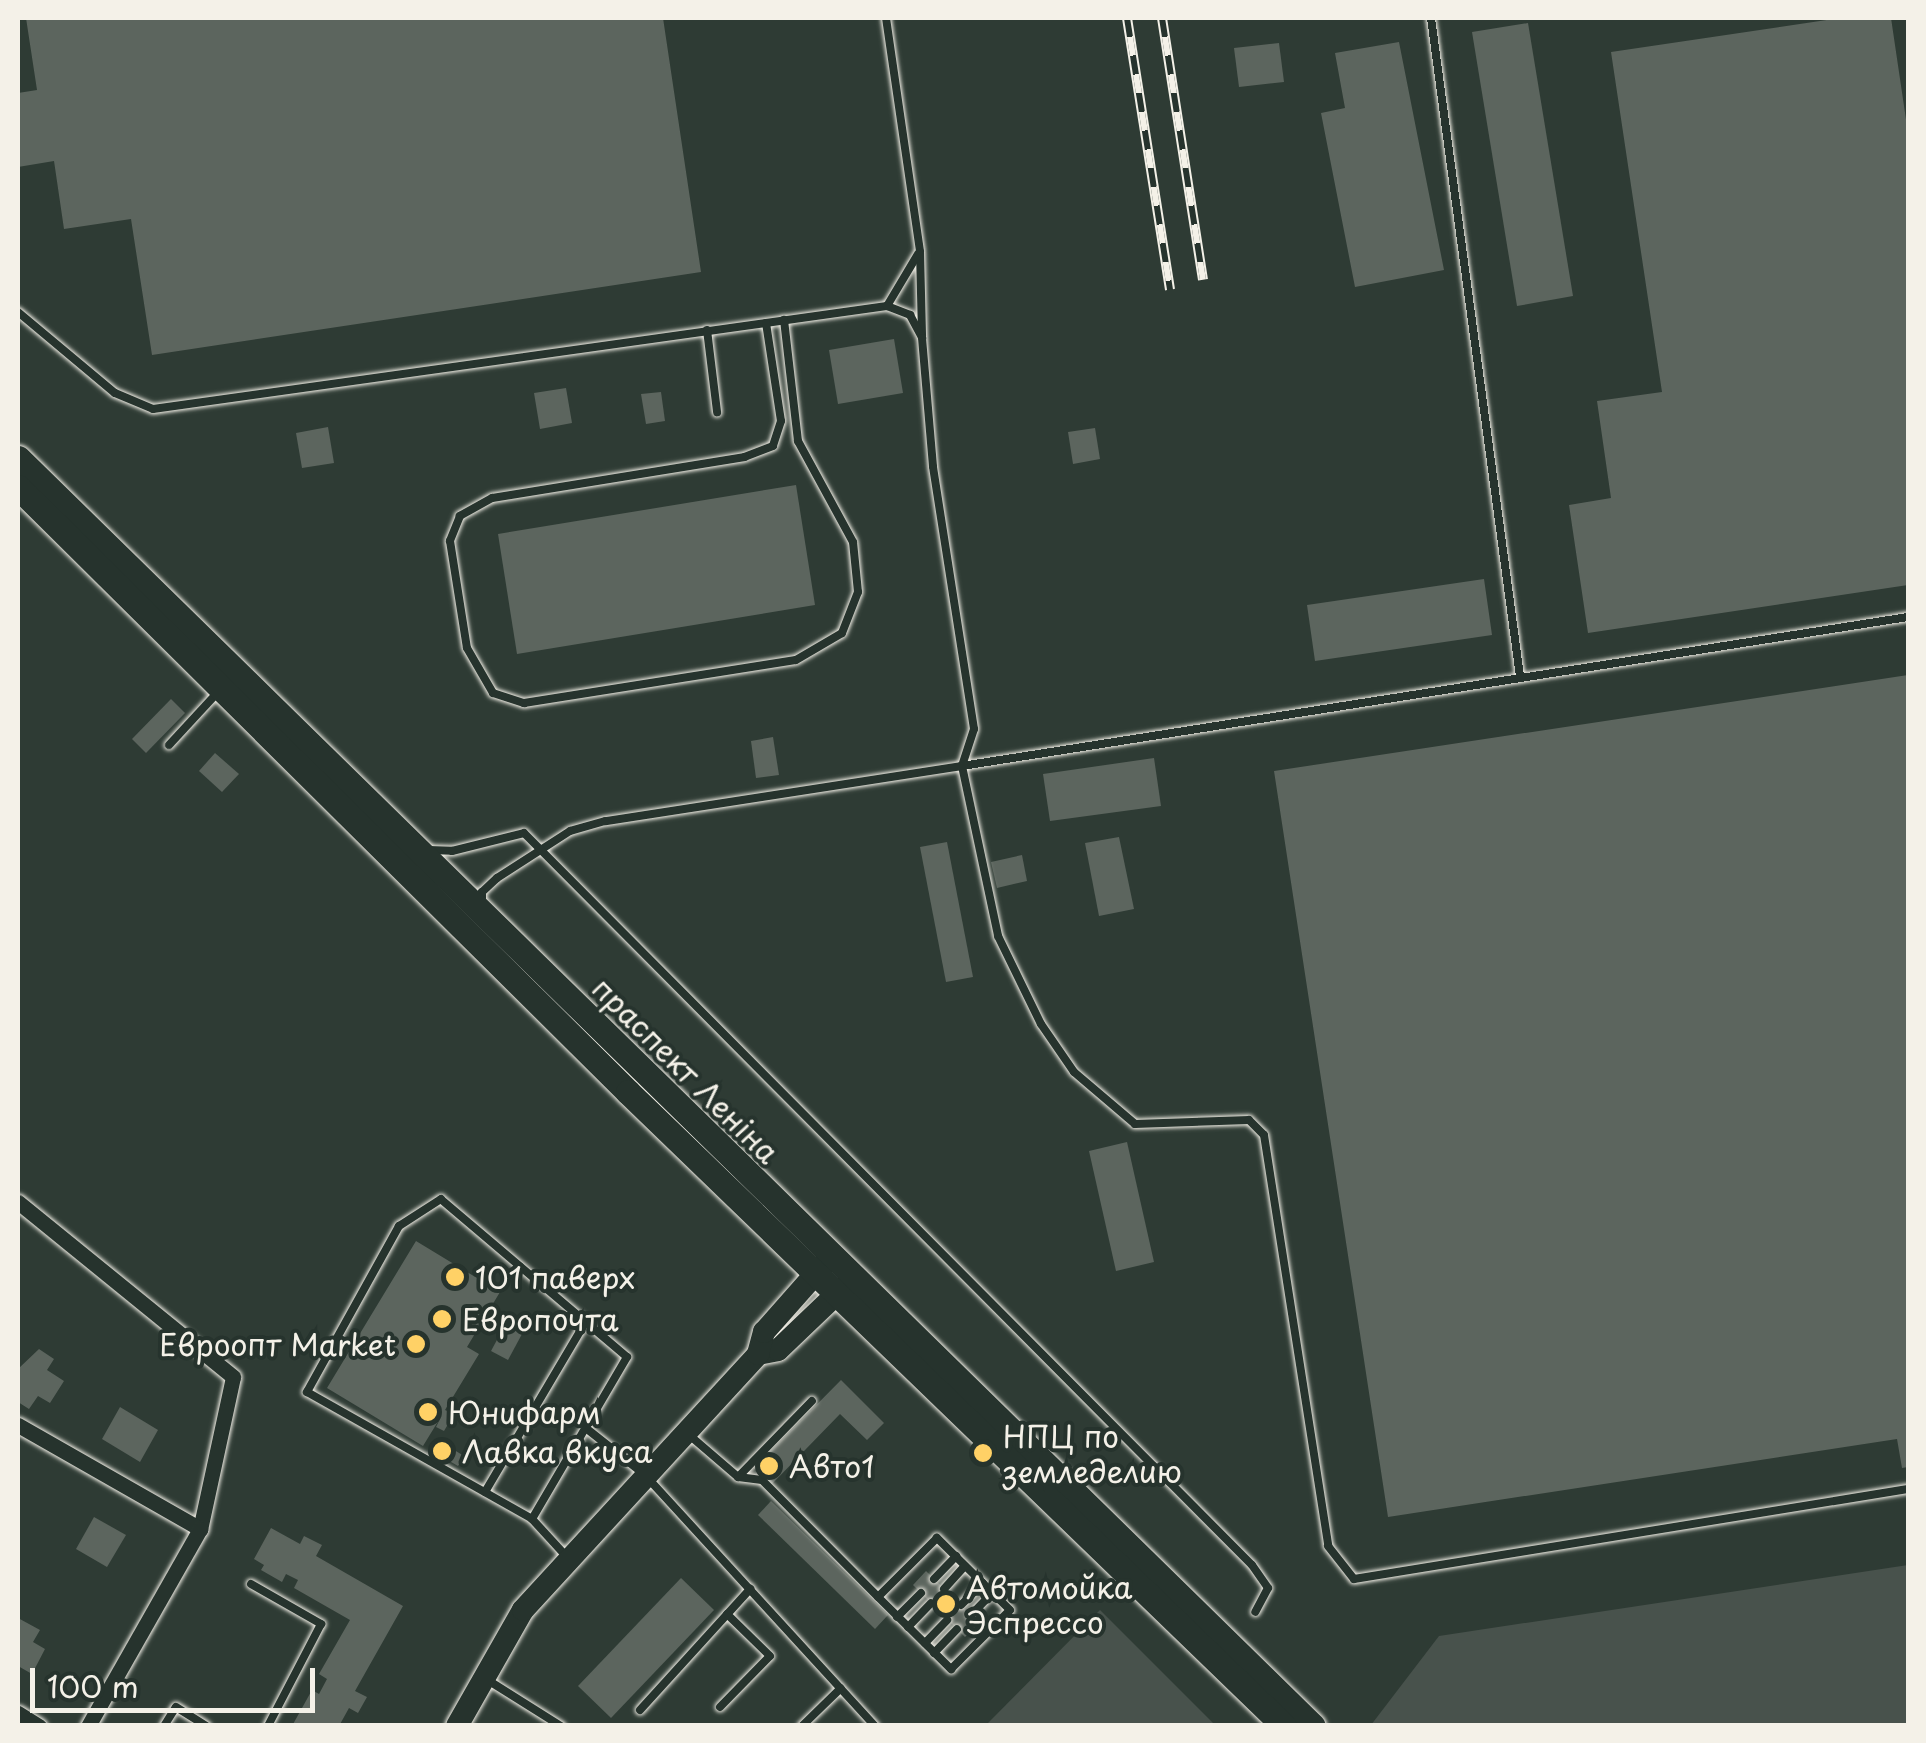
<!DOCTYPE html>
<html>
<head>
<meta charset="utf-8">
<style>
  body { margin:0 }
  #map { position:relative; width:1926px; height:1743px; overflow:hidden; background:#2e3b34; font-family:"Playpen Sans",sans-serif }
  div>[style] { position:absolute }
  .green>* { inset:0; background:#48524c }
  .building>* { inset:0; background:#5c655e }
  .roads { filter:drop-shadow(0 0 2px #f4f1e8) drop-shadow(0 0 2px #f4f1e8) }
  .lane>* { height:8px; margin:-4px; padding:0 4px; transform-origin:4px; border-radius:4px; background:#26332d }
  .street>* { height:15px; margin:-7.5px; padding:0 7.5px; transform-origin:7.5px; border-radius:7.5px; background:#26332d }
  .secondary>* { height:22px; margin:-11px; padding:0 11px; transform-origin:11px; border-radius:11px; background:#26332d }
  .primary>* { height:25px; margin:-12.5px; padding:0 12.5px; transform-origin:12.5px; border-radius:12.5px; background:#26332d }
  .rail>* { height:10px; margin-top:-5px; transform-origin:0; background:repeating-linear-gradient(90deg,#26332d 0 19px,#f4f1e8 0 38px); box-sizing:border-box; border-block:2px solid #f4f1e8 }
  .dots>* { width:28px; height:28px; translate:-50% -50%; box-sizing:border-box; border:5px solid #26332d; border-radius:50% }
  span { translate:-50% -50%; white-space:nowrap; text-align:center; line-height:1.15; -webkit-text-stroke:8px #26332d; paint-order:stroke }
  .street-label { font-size:30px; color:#f4f1e8 }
  .poi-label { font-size:30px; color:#f4f1e8 }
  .left { translate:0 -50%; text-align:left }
  .right { translate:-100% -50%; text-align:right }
  .frame { position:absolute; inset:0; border:20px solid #f4f1e8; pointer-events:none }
  .scale { position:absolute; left:30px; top:1668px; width:285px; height:45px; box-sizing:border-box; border:5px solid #f4f1e8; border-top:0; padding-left:12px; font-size:30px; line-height:35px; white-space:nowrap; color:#f4f1e8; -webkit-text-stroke:8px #26332d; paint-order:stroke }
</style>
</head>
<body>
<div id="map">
  <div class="green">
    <i style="clip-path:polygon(1908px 1565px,1908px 1725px,1371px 1725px,1439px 1636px)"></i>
    <i style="clip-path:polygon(1100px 1610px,1215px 1725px,986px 1725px)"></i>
  </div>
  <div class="building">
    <i style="clip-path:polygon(26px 18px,663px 18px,701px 272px,152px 355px,131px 219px,64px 229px,54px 161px,18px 167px,18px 93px,37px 90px)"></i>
    <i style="clip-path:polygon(1840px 18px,1891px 18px,1908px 133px,1908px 585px,1588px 633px,1569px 505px,1611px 498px,1597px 401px,1662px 392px,1611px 52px)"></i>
    <i style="clip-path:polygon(1528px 23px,1573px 296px,1517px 306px,1472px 32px)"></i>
    <i style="clip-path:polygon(1399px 42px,1444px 270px,1355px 287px,1321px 113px,1345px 108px,1335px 53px)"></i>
    <i style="clip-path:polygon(1279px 43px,1284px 82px,1239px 87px,1234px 48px)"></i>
    <i style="clip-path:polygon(894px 339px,903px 393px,838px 404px,829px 350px)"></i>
    <i style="clip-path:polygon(566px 388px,572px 423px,540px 429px,534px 393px)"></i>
    <i style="clip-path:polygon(661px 392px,665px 421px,646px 424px,641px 394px)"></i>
    <i style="clip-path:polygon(328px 427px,334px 463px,302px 468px,296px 433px)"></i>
    <i style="clip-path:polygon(1095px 428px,1100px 459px,1073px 464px,1068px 432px)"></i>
    <i style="clip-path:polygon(796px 485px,815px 605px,517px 654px,498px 534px)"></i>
    <i style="clip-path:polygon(1484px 579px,1492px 635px,1315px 661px,1307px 605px)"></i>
    <i style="clip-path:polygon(1908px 675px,1908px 1467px,1902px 1468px,1897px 1439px,1388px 1517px,1274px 771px)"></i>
    <i style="clip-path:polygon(171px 699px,185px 713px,146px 753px,132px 739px)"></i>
    <i style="clip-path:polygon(773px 737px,779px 775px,756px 778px,751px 741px)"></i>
    <i style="clip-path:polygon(215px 753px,239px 774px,222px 792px,199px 771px)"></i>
    <i style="clip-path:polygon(1154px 758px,1161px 806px,1050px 821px,1043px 774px)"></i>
    <i style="clip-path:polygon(1119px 837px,1134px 909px,1099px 916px,1085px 843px)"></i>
    <i style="clip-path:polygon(947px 842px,973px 977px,946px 982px,920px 847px)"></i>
    <i style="clip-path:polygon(1022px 855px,1027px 881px,997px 888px,991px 862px)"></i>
    <i style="clip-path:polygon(1127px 1142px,1154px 1262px,1116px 1271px,1089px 1151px)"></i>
    <i style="clip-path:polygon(416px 1241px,500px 1292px,467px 1347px,479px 1354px,445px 1410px,454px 1414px,444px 1431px,436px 1427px,442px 1415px,423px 1446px,327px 1388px)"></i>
    <i style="clip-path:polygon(505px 1325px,522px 1334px,508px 1360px,491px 1351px)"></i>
    <i style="clip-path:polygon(39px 1349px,54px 1359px,47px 1370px,64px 1381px,50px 1403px,38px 1396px,29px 1409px,18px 1402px,18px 1369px)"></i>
    <i style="clip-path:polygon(841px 1380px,884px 1423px,867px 1440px,840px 1414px,771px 1485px,754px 1468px)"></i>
    <i style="clip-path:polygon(120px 1407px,158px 1430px,140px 1462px,102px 1439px)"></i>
    <i style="clip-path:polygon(438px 1440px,464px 1456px,458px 1466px,432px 1451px)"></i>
    <i style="clip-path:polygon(771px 1501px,888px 1615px,875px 1629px,758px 1515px)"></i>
    <i style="clip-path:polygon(94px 1517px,126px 1535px,107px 1567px,76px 1549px)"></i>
    <i style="clip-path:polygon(271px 1528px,300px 1544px,304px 1536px,322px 1545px,316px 1556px,403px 1606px,355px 1691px,367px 1697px,358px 1713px,349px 1708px,339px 1726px,292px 1726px,312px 1690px,319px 1694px,327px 1679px,319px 1674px,350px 1620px,294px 1588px,298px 1580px,286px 1574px,282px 1582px,261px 1570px,264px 1565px,254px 1559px)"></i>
    <i style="clip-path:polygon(926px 1571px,979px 1623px,965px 1637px,913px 1585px)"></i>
    <i style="clip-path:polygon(681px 1578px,714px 1610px,611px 1718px,578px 1686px)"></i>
    <i style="clip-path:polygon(18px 1618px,40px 1630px,33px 1642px,45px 1649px,32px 1674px,18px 1666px)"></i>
  </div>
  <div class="roads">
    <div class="lane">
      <i style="left:886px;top:18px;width:236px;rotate:81.7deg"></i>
      <i style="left:920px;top:252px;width:84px;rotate:88.6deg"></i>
      <i style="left:1431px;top:18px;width:664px;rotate:82.3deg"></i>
      <i style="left:887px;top:306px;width:61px;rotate:-59.2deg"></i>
      <i style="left:18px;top:312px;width:126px;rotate:39.9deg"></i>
      <i style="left:115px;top:393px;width:41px;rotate:22.8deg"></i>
      <i style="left:153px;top:409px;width:741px;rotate:-7.99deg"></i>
      <i style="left:887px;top:306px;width:25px;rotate:21deg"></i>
      <i style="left:910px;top:315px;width:26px;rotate:62deg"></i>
      <i style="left:922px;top:338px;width:129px;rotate:85.1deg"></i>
      <i style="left:933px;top:467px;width:265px;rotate:81.1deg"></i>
      <i style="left:974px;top:729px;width:39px;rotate:108deg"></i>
      <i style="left:962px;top:766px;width:361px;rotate:171.2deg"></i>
      <i style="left:605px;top:821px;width:36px;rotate:164deg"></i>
      <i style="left:570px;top:831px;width:87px;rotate:147.2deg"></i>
      <i style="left:497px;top:878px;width:21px;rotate:137deg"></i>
      <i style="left:482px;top:892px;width:11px;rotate:90deg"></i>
      <i style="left:766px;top:323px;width:99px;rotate:81.3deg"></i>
      <i style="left:781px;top:421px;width:26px;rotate:108deg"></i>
      <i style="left:773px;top:446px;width:30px;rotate:159deg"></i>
      <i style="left:745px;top:457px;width:256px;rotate:170.8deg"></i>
      <i style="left:492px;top:498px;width:37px;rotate:151deg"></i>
      <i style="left:460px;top:516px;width:27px;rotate:112deg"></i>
      <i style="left:450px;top:541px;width:108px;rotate:81deg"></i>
      <i style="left:467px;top:648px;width:52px;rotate:60deg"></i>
      <i style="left:493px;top:693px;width:33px;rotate:18deg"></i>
      <i style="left:524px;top:703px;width:275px;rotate:-9deg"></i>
      <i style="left:796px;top:660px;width:53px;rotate:-30.4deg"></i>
      <i style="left:842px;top:633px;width:44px;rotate:-68.7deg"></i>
      <i style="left:858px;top:592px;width:50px;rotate:-95.7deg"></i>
      <i style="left:853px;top:542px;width:115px;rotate:-118.6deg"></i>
      <i style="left:798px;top:441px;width:122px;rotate:-96.6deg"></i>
      <i style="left:707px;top:330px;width:83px;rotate:83deg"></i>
      <i style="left:1908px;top:617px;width:958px;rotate:171.05deg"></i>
      <i style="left:962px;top:766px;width:174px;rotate:78deg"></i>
      <i style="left:998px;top:936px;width:98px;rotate:64deg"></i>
      <i style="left:1041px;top:1024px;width:58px;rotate:55.5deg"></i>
      <i style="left:1074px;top:1072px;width:80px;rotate:40.4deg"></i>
      <i style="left:1135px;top:1124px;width:114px;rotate:-2deg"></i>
      <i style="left:1249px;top:1120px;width:21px;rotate:45deg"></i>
      <i style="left:1264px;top:1135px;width:416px;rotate:81.1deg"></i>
      <i style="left:1328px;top:1546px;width:42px;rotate:51.8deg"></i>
      <i style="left:1354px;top:1579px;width:561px;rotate:-9.23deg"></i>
      <i style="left:169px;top:745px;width:75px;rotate:-47.2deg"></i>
      <i style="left:429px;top:850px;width:23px;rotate:2deg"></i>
      <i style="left:452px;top:851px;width:74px;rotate:-14deg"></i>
      <i style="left:524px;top:833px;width:1032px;rotate:45.16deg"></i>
      <i style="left:1252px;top:1565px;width:28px;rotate:55deg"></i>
      <i style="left:1268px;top:1588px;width:27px;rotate:118deg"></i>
      <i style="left:587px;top:1429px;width:73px;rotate:38.3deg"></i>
      <i style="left:644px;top:1474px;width:342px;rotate:47.5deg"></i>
      <i style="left:688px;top:1434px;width:66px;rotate:40.7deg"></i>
      <i style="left:738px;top:1477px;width:106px;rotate:-45.8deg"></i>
      <i style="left:738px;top:1477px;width:24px;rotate:7deg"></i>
      <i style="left:762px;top:1480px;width:165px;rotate:45.2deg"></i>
      <i style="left:878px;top:1597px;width:103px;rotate:44.6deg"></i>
      <i style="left:951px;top:1669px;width:83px;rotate:-45deg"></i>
      <i style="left:1010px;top:1610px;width:103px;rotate:-135.4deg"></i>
      <i style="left:937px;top:1538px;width:83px;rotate:135deg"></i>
      <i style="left:485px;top:1492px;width:196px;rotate:-59.4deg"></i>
      <i style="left:532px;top:1519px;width:188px;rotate:-59.6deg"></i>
      <i style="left:627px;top:1357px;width:244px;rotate:-139.7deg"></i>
      <i style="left:441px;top:1199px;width:50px;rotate:147.3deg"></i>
      <i style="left:399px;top:1226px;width:190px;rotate:119deg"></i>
      <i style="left:307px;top:1392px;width:258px;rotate:29.4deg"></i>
      <i style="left:532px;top:1519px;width:52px;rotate:47.4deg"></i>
      <i style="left:934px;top:1579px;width:32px;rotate:-46deg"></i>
      <i style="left:251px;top:1584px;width:81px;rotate:29.7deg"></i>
      <i style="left:321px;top:1624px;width:115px;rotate:117.5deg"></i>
      <i style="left:944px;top:1589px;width:31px;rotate:-48deg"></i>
      <i style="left:961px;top:1605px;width:31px;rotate:-45deg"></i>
      <i style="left:971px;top:1615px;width:30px;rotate:-46deg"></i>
      <i style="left:897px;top:1617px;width:34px;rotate:-45deg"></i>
      <i style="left:908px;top:1627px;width:33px;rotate:-46deg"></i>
      <i style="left:925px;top:1643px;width:32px;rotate:-46deg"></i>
      <i style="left:934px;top:1653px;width:33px;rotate:-46deg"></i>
      <i style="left:486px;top:1679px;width:89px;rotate:32.1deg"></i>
      <i style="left:720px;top:1707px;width:71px;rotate:-45.6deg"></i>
      <i style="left:770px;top:1656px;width:60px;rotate:-135.7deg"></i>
      <i style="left:640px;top:1710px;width:164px;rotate:-47.7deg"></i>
      <i style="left:164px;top:1726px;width:22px;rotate:-58deg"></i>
      <i style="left:176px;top:1707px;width:36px;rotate:32deg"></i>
      <i style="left:802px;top:1726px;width:54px;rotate:-44.3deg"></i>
    </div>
    <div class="street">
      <i style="left:18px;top:1202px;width:277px;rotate:39.1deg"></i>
      <i style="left:233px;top:1377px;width:156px;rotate:102.2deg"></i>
      <i style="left:18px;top:1425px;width:210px;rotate:29.7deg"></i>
      <i style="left:200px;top:1529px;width:227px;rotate:119.6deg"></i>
      <i style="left:18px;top:1713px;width:25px;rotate:32deg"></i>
    </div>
    <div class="secondary">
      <i style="left:758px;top:1354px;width:20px;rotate:-11deg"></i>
      <i style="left:778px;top:1350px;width:97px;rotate:-43.7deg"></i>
      <i style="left:457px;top:1726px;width:133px;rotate:-60.4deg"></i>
      <i style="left:523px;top:1610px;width:348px;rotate:-47.4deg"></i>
      <i style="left:758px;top:1354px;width:23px;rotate:-75deg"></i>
      <i style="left:764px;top:1332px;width:92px;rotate:-48.5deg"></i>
    </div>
    <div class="primary">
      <i style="left:18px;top:458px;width:1812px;rotate:44.4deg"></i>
      <i style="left:18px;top:487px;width:859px;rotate:44.76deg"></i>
      <i style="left:628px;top:1092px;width:912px;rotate:44.02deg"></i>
    </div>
  </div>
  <div class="rail">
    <i style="left:1127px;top:18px;width:275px;rotate:81deg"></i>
    <i style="left:1162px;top:18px;width:265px;rotate:81.1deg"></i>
  </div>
  <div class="dots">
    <i style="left:455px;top:1277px;background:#ffd166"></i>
    <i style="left:442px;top:1319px;background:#ffd166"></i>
    <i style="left:416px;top:1344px;background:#ffd166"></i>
    <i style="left:428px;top:1412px;background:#ffd166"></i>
    <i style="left:442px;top:1451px;background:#ffd166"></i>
    <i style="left:983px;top:1453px;background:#ffd166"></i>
    <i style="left:769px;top:1466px;background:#ffd166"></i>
    <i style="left:946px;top:1604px;background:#ffd166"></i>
  </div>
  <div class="street-label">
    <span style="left:686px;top:1070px;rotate:45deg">праспект Леніна</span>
  </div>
  <div class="poi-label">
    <span class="left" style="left:475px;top:1277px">101 паверх</span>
    <span class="left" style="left:462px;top:1319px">Европочта</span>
    <span class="right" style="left:396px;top:1344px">Евроопт Market</span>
    <span class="left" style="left:448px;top:1412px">Юнифарм</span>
    <span class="left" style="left:1003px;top:1453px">НПЦ по<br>земледелию</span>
    <span class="left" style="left:462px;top:1451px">Лавка вкуса</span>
    <span class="left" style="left:789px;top:1466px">Авто1</span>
    <span class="left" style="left:966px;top:1604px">Автомойка<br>Эспрессо</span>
  </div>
  <div class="frame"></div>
  <div class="scale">100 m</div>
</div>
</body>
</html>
